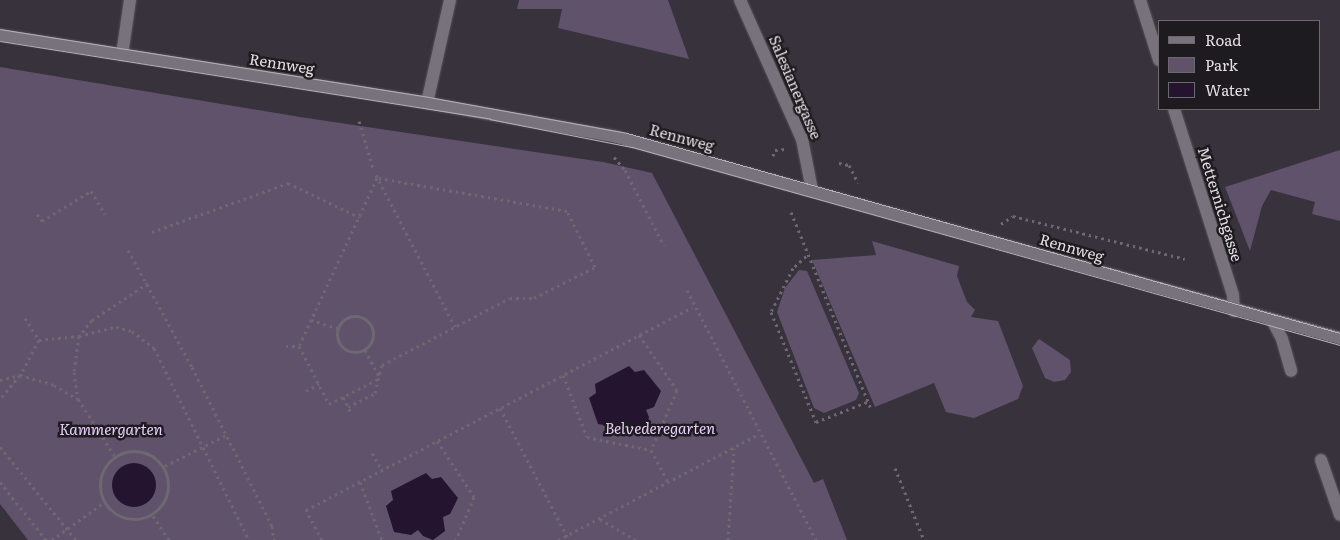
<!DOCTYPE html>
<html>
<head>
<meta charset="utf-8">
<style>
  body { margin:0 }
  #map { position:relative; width:1340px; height:540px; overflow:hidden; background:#37323b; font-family:Literata,serif }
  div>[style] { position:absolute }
  .green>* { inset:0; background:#60526b }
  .water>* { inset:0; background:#251430 }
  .round { border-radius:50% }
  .path>* { height:3px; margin-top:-1.5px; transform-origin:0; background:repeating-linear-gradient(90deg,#6d6871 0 2.5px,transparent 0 6.5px) }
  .path>.ring { margin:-1.5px; padding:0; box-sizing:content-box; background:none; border:3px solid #6d6871; border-radius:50% }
  .roads { filter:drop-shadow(0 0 1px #555158) drop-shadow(0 0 1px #555158) }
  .service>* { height:12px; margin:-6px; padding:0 6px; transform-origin:6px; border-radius:6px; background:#77727c }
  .minor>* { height:12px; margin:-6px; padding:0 6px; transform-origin:6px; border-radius:6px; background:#77727c }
  .secondary>* { height:12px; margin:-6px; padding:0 6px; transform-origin:6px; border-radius:6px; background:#77727c }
  .tram>* { height:1px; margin:-0.5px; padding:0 0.5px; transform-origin:0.5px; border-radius:0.5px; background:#b4b0b7 }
  span { translate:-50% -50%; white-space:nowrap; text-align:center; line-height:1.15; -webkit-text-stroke:5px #1d1b1f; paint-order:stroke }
  .street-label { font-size:15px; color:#e2dee4 }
  .park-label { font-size:15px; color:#e9cefd; font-style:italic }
  .legend { position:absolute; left:1158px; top:20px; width:162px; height:90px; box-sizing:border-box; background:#1d1b1f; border:1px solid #6c696e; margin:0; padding:6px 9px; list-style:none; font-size:15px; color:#e2dee4 }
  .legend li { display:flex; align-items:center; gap:10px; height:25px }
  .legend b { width:25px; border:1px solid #6c696e }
</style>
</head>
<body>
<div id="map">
  <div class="green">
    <i style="clip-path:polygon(519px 0,668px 0,689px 59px,558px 28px,562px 9px,517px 9px)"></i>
    <i style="clip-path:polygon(0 67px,300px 117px,603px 162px,652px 173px,814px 483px,823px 479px,847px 540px,28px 540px,0 504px)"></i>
    <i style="clip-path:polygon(1340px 150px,1340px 221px,1312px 214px,1315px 202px,1271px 190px,1262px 206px,1250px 251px,1225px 187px)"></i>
    <i style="clip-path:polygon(872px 241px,959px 266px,957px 276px,967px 302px,975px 310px,971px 317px,998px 321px,1023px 386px,1018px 399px,974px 418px,946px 412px,934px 383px,875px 407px,812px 260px,876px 255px)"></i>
    <i style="clip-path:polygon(799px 270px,807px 271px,859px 393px,856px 400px,824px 413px,814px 408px,777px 312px,785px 288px)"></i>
    <i style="clip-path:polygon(1039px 339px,1070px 360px,1071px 372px,1065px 380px,1054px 382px,1045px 378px,1032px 348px)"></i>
  </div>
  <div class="water">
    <i style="clip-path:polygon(629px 366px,635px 372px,644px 370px,661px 391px,654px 407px,646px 410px,649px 417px,646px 428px,637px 433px,626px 429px,622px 423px,615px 427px,598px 424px,589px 398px,596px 393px,595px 384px)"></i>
    <i class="round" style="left:112px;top:463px;width:44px;height:44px"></i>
    <i style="clip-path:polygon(426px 473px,432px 479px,441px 477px,458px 498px,450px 514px,443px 517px,445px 531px,433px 540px,423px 536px,418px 530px,411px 535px,394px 532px,386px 506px,393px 500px,391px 491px)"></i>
  </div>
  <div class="path">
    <i style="left:359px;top:121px;width:49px;rotate:73.4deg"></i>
    <i style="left:773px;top:156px;width:6px;rotate:-72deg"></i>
    <i style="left:775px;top:150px;width:11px;rotate:-5deg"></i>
    <i style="left:614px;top:157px;width:17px;rotate:50deg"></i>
    <i style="left:625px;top:170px;width:85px;rotate:62.8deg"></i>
    <i style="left:839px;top:163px;width:10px;rotate:11deg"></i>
    <i style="left:849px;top:165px;width:20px;rotate:63deg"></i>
    <i style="left:376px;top:175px;width:171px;rotate:62.5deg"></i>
    <i style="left:791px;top:212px;width:213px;rotate:67.9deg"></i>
    <i style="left:37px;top:214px;width:9px;rotate:54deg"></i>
    <i style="left:42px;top:221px;width:57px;rotate:-31.5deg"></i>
    <i style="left:91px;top:191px;width:27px;rotate:59deg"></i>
    <i style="left:1001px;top:224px;width:14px;rotate:-34deg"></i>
    <i style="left:1013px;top:216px;width:177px;rotate:14deg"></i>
    <i style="left:152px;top:232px;width:145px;rotate:-19.8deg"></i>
    <i style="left:288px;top:183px;width:79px;rotate:25.6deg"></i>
    <i style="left:128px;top:250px;width:133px;rotate:61.3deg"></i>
    <i style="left:192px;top:367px;width:178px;rotate:63.3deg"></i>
    <i style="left:272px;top:526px;width:14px;rotate:82deg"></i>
    <i style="left:806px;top:256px;width:18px;rotate:137deg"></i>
    <i style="left:793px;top:268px;width:49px;rotate:116.6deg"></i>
    <i style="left:771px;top:312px;width:119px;rotate:67.8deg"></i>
    <i style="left:816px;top:422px;width:55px;rotate:-21.4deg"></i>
    <i style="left:148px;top:283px;width:67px;rotate:146.5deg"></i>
    <i style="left:92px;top:320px;width:21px;rotate:129deg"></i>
    <i style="left:79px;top:336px;width:38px;rotate:-14deg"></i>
    <i style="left:116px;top:327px;width:16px;rotate:14deg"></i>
    <i style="left:132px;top:331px;width:28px;rotate:38deg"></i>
    <i style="left:154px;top:348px;width:214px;rotate:63.7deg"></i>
    <i style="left:687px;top:290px;width:281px;rotate:62.7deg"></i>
    <i class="ring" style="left:337px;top:316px;width:33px;height:33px"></i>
    <i style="left:25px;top:318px;width:26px;rotate:58deg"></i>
    <i style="left:311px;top:320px;width:28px;rotate:17deg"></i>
    <i style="left:639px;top:335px;width:67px;rotate:55.4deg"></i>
    <i style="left:677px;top:390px;width:65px;rotate:113.4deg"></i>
    <i style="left:39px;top:340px;width:40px;rotate:-5.7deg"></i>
    <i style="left:79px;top:336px;width:36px;rotate:98deg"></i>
    <i style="left:74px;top:372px;width:27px;rotate:82deg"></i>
    <i style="left:78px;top:399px;width:67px;rotate:57.3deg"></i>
    <i style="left:39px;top:340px;width:40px;rotate:118deg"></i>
    <i style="left:20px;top:375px;width:35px;rotate:16deg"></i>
    <i style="left:54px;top:385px;width:27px;rotate:31deg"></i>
    <i style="left:286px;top:346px;width:13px"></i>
    <i style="left:365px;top:350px;width:30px;rotate:62deg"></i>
    <i style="left:563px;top:375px;width:66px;rotate:68.8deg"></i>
    <i style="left:587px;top:437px;width:65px;rotate:11.5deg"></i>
    <i style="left:651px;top:450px;width:36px;rotate:62deg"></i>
    <i style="left:0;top:380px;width:21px;rotate:-14deg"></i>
    <i style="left:20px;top:375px;width:31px;rotate:130deg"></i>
    <i style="left:306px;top:391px;width:15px;rotate:-28deg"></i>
    <i style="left:343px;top:397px;width:16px;rotate:63deg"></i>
    <i style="left:348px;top:407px;width:30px;rotate:-27deg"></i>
    <i style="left:375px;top:393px;width:29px;rotate:-76deg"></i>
    <i style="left:382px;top:365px;width:144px;rotate:-27.6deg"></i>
    <i style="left:510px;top:298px;width:24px"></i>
    <i style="left:534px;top:298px;width:68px;rotate:-26.9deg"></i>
    <i style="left:595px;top:267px;width:63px;rotate:-116.6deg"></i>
    <i style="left:567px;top:211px;width:193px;rotate:-170.1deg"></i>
    <i style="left:377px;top:178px;width:185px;rotate:114.9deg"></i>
    <i style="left:299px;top:346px;width:65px;rotate:62.7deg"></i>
    <i style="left:329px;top:404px;width:55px;rotate:-27deg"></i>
    <i style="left:500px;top:408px;width:149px;rotate:62.4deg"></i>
    <i style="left:437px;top:441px;width:67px;rotate:56.5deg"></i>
    <i style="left:474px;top:497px;width:47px;rotate:112.7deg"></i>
    <i style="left:0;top:447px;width:120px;rotate:50.7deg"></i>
    <i class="ring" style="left:100px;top:451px;width:65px;height:65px"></i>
    <i style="left:372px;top:453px;width:20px;rotate:60deg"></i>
    <i style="left:165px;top:466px;width:68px;rotate:-26.9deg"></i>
    <i style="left:895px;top:468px;width:78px;rotate:68.1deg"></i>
    <i style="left:0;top:482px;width:74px;rotate:51.6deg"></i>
    <i style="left:360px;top:482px;width:62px;rotate:69.2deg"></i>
    <i style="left:153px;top:516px;width:29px;rotate:56deg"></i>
    <i style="left:600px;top:519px;width:42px;rotate:30.3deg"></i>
    <i style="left:52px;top:540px;width:63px;rotate:-36deg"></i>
    <i style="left:322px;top:540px;width:34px;rotate:-118deg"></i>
    <i style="left:306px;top:510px;width:436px;rotate:-27.7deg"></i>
    <i style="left:558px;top:540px;width:227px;rotate:-27.8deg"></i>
    <i style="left:728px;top:540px;width:92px;rotate:-86.3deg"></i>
  </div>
  <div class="roads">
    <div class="service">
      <i style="left:1272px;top:320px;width:21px;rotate:62deg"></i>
      <i style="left:1282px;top:339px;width:33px;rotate:74deg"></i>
      <i style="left:1321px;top:460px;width:58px;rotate:70.9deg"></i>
    </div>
    <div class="minor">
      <i style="left:740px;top:0;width:152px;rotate:66deg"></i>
      <i style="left:802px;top:139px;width:52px;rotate:78.9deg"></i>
      <i style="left:1140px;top:0;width:63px;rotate:72.4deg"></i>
      <i style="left:122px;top:55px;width:56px;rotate:-81.7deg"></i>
      <i style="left:427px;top:103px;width:106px;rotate:-77.4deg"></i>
      <i style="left:1174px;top:109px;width:195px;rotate:72.4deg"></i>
      <i style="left:1233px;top:295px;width:16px;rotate:86deg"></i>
    </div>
    <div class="secondary">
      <i style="left:0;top:35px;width:432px;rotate:9deg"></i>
      <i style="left:427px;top:103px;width:193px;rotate:10.1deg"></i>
      <i style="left:617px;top:137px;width:750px;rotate:15.54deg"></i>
    </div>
  </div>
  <div class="tram">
    <i style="left:0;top:29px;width:434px;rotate:9deg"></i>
    <i style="left:429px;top:97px;width:201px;rotate:10.3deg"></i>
    <i style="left:627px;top:133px;width:741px;rotate:15.67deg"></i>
    <i style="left:0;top:41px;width:496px;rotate:9deg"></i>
    <i style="left:490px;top:119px;width:145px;rotate:11.2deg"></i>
    <i style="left:632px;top:147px;width:735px;rotate:15.62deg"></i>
  </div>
  <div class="street-label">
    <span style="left:282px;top:63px;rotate:9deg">Rennweg</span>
    <span style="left:796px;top:87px;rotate:67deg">Salesianergasse</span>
    <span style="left:682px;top:137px;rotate:15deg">Rennweg</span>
    <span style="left:1221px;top:204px;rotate:73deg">Metternichgasse</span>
    <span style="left:1072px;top:247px;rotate:16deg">Rennweg</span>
  </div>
  <div class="park-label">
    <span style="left:660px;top:428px">Belvederegarten</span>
    <span style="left:111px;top:429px">Kammergarten</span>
  </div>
  <ul class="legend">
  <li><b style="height:6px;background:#77727c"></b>Road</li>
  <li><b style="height:14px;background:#60526b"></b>Park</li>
  <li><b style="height:14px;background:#251430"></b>Water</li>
  </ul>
</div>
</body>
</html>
